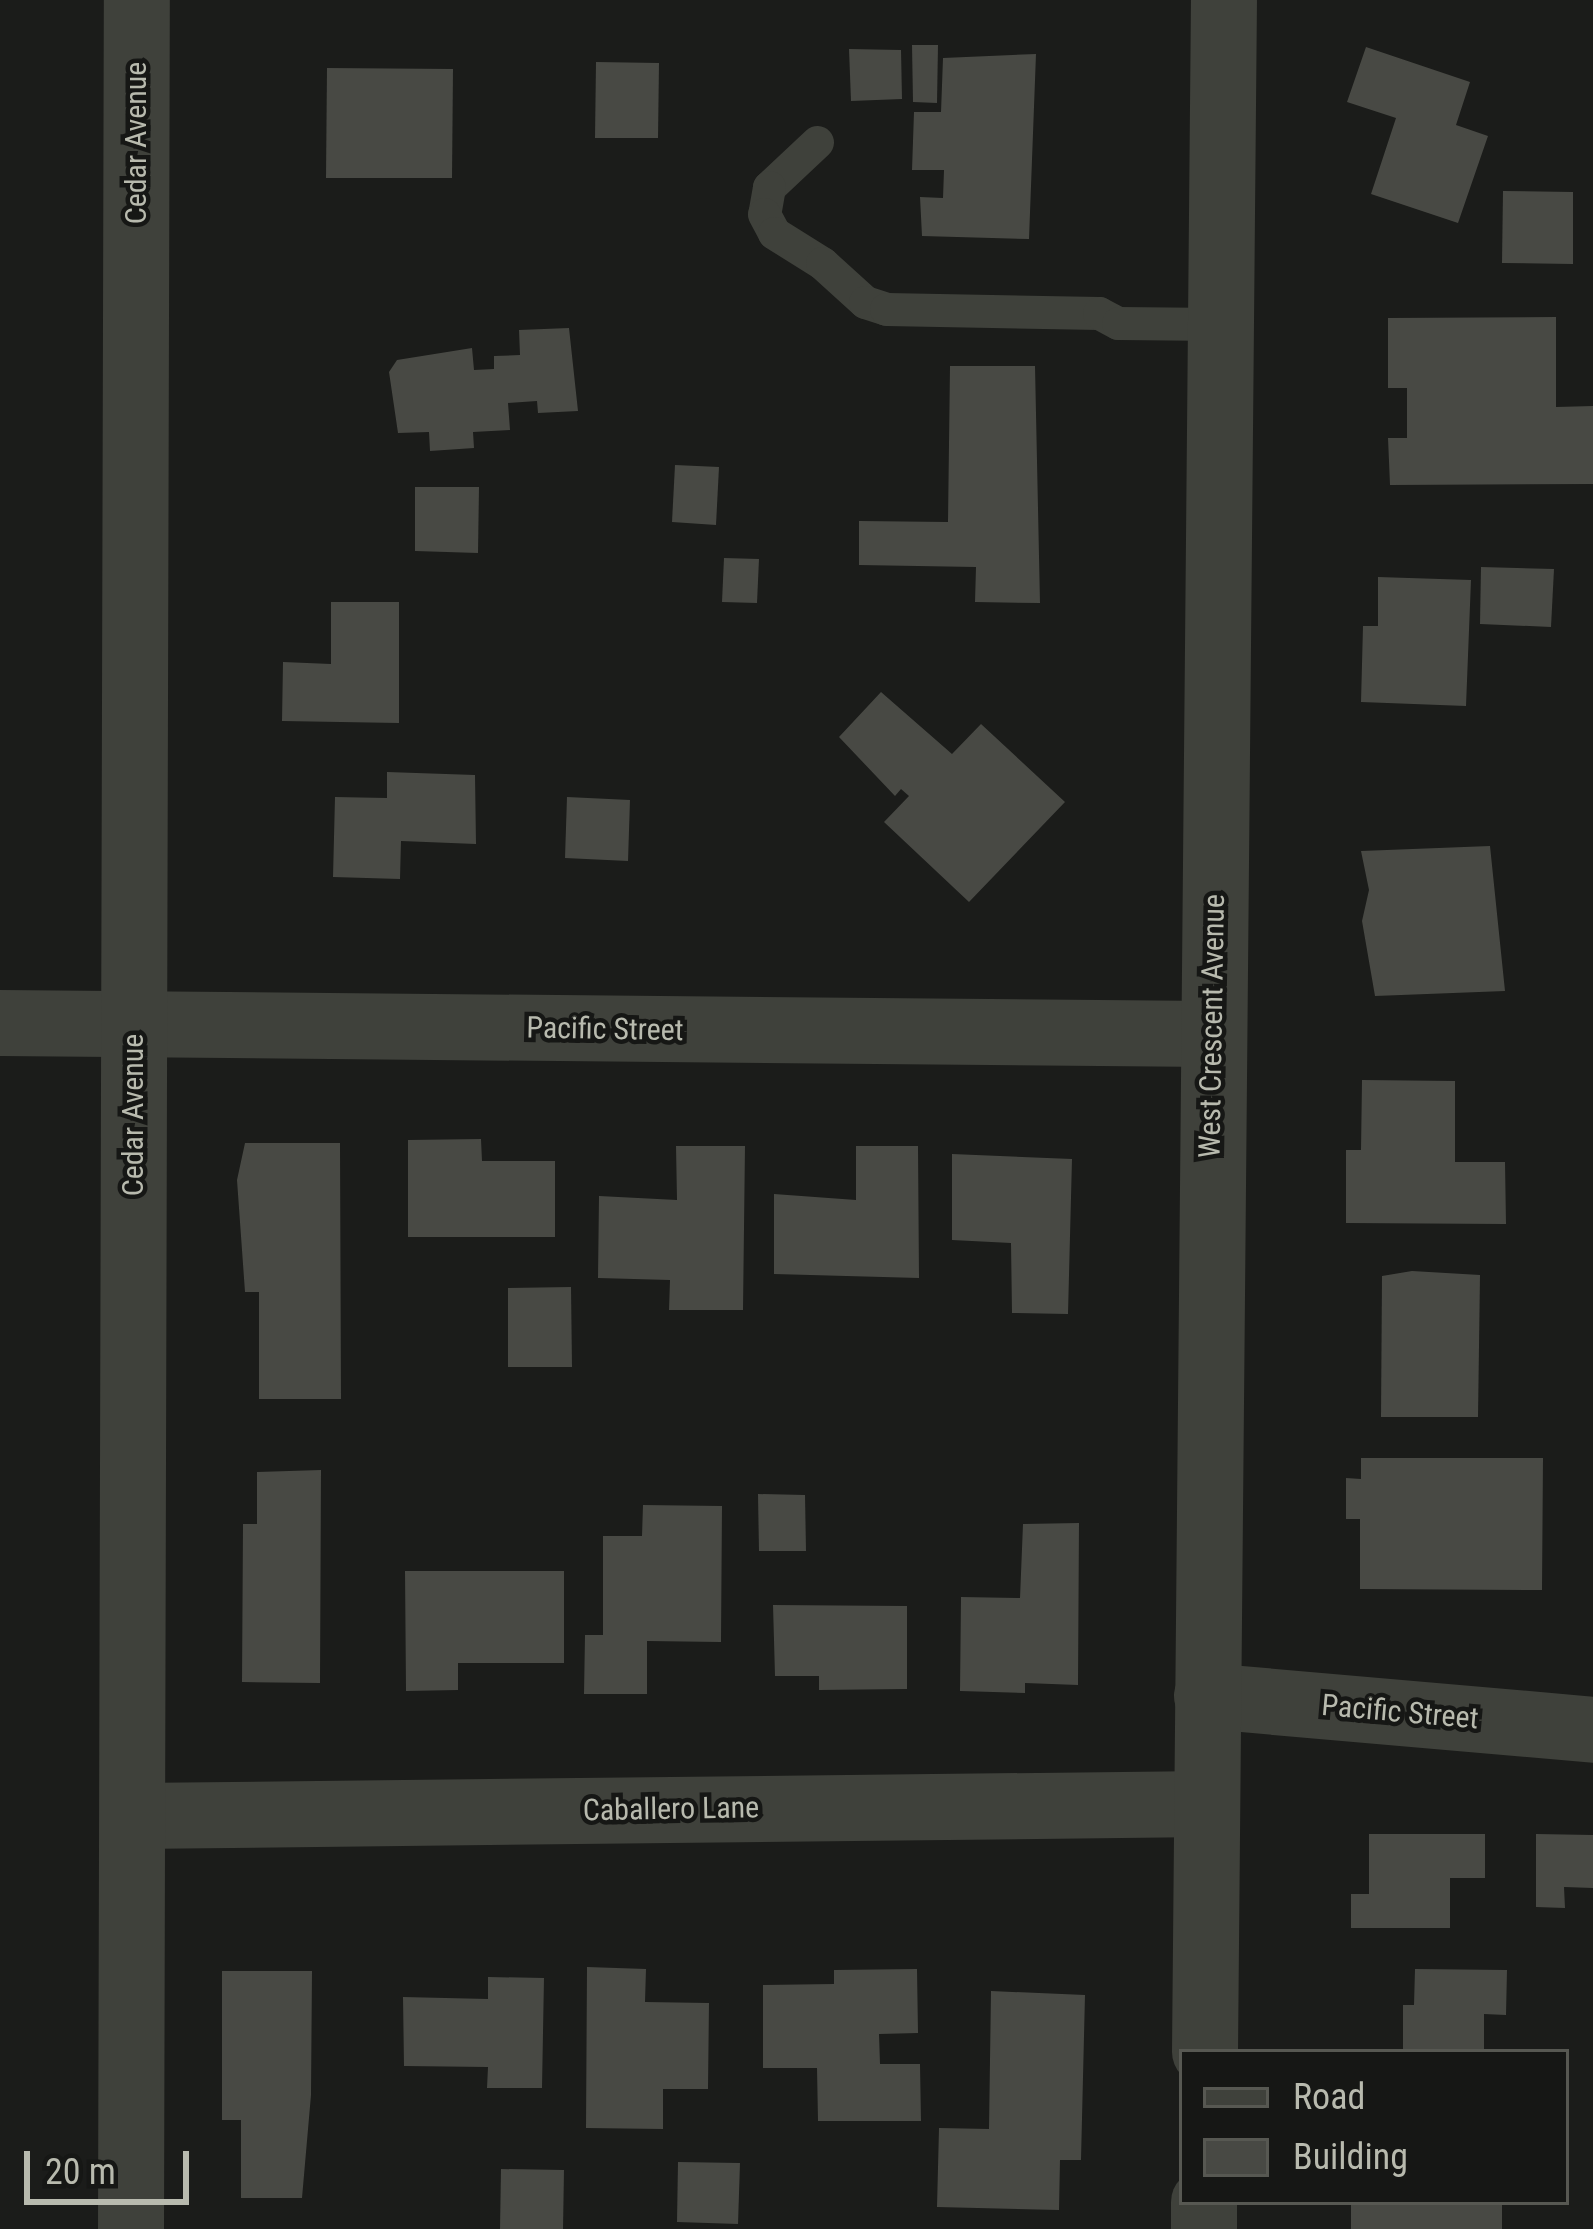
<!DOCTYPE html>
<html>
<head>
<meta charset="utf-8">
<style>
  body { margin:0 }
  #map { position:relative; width:1593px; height:2229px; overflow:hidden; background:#1b1c1a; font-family:"Roboto Condensed",sans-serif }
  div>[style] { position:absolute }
  .building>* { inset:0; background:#484944 }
  .service>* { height:33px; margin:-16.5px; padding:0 16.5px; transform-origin:16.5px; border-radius:16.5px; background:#3f413b }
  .minor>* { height:66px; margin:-33px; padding:0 33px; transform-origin:33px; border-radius:33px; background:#3f413b }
  .tertiary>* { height:66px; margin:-33px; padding:0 33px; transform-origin:33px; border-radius:33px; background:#3f413b }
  span { translate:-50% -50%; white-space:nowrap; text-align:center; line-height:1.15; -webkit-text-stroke:9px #161715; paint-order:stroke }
  .street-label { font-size:30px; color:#b8baae }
  .legend { position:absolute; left:1179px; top:2049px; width:390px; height:156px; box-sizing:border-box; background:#161715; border:3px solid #575852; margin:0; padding:15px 21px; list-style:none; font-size:36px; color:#b8baae }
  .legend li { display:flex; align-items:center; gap:24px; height:60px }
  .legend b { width:60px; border:3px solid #575852 }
  .scale { position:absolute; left:24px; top:2151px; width:165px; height:54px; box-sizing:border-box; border:6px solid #b8baae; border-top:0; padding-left:15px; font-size:36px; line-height:42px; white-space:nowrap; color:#b8baae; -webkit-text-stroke:9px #161715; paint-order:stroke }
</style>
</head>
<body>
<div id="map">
  <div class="building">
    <i style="clip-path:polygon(912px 45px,938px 45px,937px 103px,913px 102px)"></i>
    <i style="clip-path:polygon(1366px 47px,1470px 82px,1456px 125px,1488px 136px,1458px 223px,1371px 194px,1396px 118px,1347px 102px)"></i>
    <i style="clip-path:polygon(849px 49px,901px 50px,902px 99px,851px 101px)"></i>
    <i style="clip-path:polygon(1036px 54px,1029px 239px,922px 236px,920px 197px,943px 198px,944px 170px,912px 170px,914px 112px,941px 112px,943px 58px)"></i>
    <i style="clip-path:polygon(596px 62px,659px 63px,658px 138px,595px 138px)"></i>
    <i style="clip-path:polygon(327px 68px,453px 69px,452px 178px,326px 178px)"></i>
    <i style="clip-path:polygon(1503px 191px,1573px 192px,1573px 264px,1502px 263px)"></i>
    <i style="clip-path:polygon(1556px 317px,1556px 407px,1593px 406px,1593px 484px,1390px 485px,1388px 438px,1407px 438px,1407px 388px,1388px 388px,1388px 318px)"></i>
    <i style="clip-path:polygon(569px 328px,578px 411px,538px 413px,537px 401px,508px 403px,510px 430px,473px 432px,474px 448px,430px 451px,429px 432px,398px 433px,389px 372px,397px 360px,472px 348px,474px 370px,494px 369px,494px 356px,520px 355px,519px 330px)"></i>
    <i style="clip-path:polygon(950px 366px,1035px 366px,1040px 603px,975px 602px,976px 567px,859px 565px,859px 521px,948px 522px)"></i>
    <i style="clip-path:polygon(675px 465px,719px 467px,716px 525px,672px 522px)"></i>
    <i style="clip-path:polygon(415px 487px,479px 487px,478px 553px,415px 551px)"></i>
    <i style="clip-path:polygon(724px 558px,759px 559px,757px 603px,722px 602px)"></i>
    <i style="clip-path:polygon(1481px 567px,1554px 569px,1551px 627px,1480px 624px)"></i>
    <i style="clip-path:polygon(1378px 577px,1471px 580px,1466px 706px,1361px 702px,1363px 626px,1378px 626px)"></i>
    <i style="clip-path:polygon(331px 602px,399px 602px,399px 723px,282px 721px,283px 662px,331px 664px)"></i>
    <i style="clip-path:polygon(881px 692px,952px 754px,981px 724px,1065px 802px,969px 902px,884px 822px,909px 796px,901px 789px,895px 796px,839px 737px)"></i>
    <i style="clip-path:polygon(387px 772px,475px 775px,476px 844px,401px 841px,400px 879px,333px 877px,335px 797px,387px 798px)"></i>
    <i style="clip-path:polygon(567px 797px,630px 800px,628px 861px,565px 858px)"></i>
    <i style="clip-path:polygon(1490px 846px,1505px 991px,1375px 996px,1362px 921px,1369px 890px,1361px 851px)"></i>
    <i style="clip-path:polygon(1362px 1080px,1455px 1081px,1455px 1162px,1505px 1162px,1506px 1224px,1346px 1223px,1346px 1150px,1361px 1150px)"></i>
    <i style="clip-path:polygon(481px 1139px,482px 1161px,555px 1161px,555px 1237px,408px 1237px,408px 1140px)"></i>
    <i style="clip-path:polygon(245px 1143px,340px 1143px,341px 1399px,259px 1399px,259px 1292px,245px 1292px,237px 1180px)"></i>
    <i style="clip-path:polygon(676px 1146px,745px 1146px,743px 1310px,669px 1310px,670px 1280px,598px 1278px,599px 1196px,677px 1200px)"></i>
    <i style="clip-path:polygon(856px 1146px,918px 1146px,919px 1278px,774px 1274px,774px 1194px,856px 1200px)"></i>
    <i style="clip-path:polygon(952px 1154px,1072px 1159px,1068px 1314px,1012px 1313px,1011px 1243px,952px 1240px)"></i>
    <i style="clip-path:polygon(1412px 1271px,1480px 1275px,1478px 1417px,1381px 1417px,1382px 1276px)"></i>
    <i style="clip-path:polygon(571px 1287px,572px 1367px,508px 1367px,508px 1288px)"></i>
    <i style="clip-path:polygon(1361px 1458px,1543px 1458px,1542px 1590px,1360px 1589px,1360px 1519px,1346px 1519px,1346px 1478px,1361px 1479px)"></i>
    <i style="clip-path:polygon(321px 1470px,320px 1683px,242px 1682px,243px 1524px,257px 1524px,257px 1472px)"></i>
    <i style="clip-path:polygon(758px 1494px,805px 1495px,806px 1551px,759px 1551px)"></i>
    <i style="clip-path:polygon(643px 1505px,722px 1506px,721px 1642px,647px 1641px,647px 1694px,584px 1694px,585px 1635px,603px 1635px,603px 1536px,642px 1536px)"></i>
    <i style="clip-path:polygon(1079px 1523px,1078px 1685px,1025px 1683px,1025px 1693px,960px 1691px,961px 1597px,1020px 1598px,1023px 1524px)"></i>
    <i style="clip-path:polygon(405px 1571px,564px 1571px,564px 1663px,458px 1663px,458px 1690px,406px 1691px)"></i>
    <i style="clip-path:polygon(773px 1605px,907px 1606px,907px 1689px,819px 1690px,819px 1676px,775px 1676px)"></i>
    <i style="clip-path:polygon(1369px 1834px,1485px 1834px,1485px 1878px,1450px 1878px,1450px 1928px,1351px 1928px,1351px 1894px,1369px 1894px)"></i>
    <i style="clip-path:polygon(1536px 1834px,1593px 1835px,1593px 1888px,1564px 1887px,1565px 1908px,1536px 1907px)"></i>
    <i style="clip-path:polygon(587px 1967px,646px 1969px,645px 2002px,709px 2003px,708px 2089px,663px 2089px,663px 2129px,586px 2128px)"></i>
    <i style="clip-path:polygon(917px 1969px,918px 2033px,879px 2034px,880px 2064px,920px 2064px,921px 2121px,818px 2121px,817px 2068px,763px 2068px,763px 1985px,834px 1984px,834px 1970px)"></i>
    <i style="clip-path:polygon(1415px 1969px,1507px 1970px,1506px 2015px,1484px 2014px,1484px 2052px,1403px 2052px,1403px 2005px,1414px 2005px)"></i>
    <i style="clip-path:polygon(222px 1971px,312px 1971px,311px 2095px,302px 2198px,241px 2198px,241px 2120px,222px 2120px)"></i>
    <i style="clip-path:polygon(488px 1977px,544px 1978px,542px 2088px,487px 2088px,488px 2067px,404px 2066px,403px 1997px,488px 1999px)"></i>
    <i style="clip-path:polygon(991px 1991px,1085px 1995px,1081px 2160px,1060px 2160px,1059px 2210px,937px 2207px,939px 2128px,989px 2129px)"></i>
    <i style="clip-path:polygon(678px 2162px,740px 2163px,738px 2224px,677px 2222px)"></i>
    <i style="clip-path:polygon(501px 2169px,564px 2170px,563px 2229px,500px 2229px)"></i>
    <i style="clip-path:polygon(1351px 2202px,1502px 2202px,1502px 2229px,1351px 2229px)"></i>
  </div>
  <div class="service">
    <i style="left:817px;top:142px;width:66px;rotate:136.8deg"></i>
    <i style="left:769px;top:187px;width:27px;rotate:100deg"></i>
    <i style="left:764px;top:214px;width:21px;rotate:62deg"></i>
    <i style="left:774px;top:233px;width:57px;rotate:32deg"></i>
    <i style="left:822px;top:263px;width:58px;rotate:42.2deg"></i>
    <i style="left:865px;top:302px;width:22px;rotate:18deg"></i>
    <i style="left:886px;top:309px;width:213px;rotate:1.1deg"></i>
    <i style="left:1099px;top:313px;width:21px;rotate:28deg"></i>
    <i style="left:1118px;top:323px;width:102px;rotate:0.6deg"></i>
  </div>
  <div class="minor">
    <i style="left:0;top:1023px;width:1211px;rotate:0.52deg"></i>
    <i style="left:1207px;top:1696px;width:387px;rotate:5deg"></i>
    <i style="left:134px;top:1816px;width:1073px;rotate:-0.64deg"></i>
    <i style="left:131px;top:2229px;width:2229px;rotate:-89.85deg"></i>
  </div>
  <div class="tertiary">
    <i style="left:1205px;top:2052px;width:2052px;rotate:-89.47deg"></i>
    <i style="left:1204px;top:2229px;width:27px;rotate:-90deg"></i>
  </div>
  <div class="street-label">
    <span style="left:136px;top:143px;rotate:-90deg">Cedar Avenue</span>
    <span style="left:1212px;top:1026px;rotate:-89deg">West Crescent Avenue</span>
    <span style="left:605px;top:1029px;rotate:1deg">Pacific Street</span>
    <span style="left:133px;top:1115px;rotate:-90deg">Cedar Avenue</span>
    <span style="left:1400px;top:1712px;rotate:5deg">Pacific Street</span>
    <span style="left:671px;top:1809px;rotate:-1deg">Caballero Lane</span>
  </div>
  <ul class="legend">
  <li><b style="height:15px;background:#3f413b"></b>Road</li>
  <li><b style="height:33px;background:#484944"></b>Building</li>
  </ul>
  <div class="scale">20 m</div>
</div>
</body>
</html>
